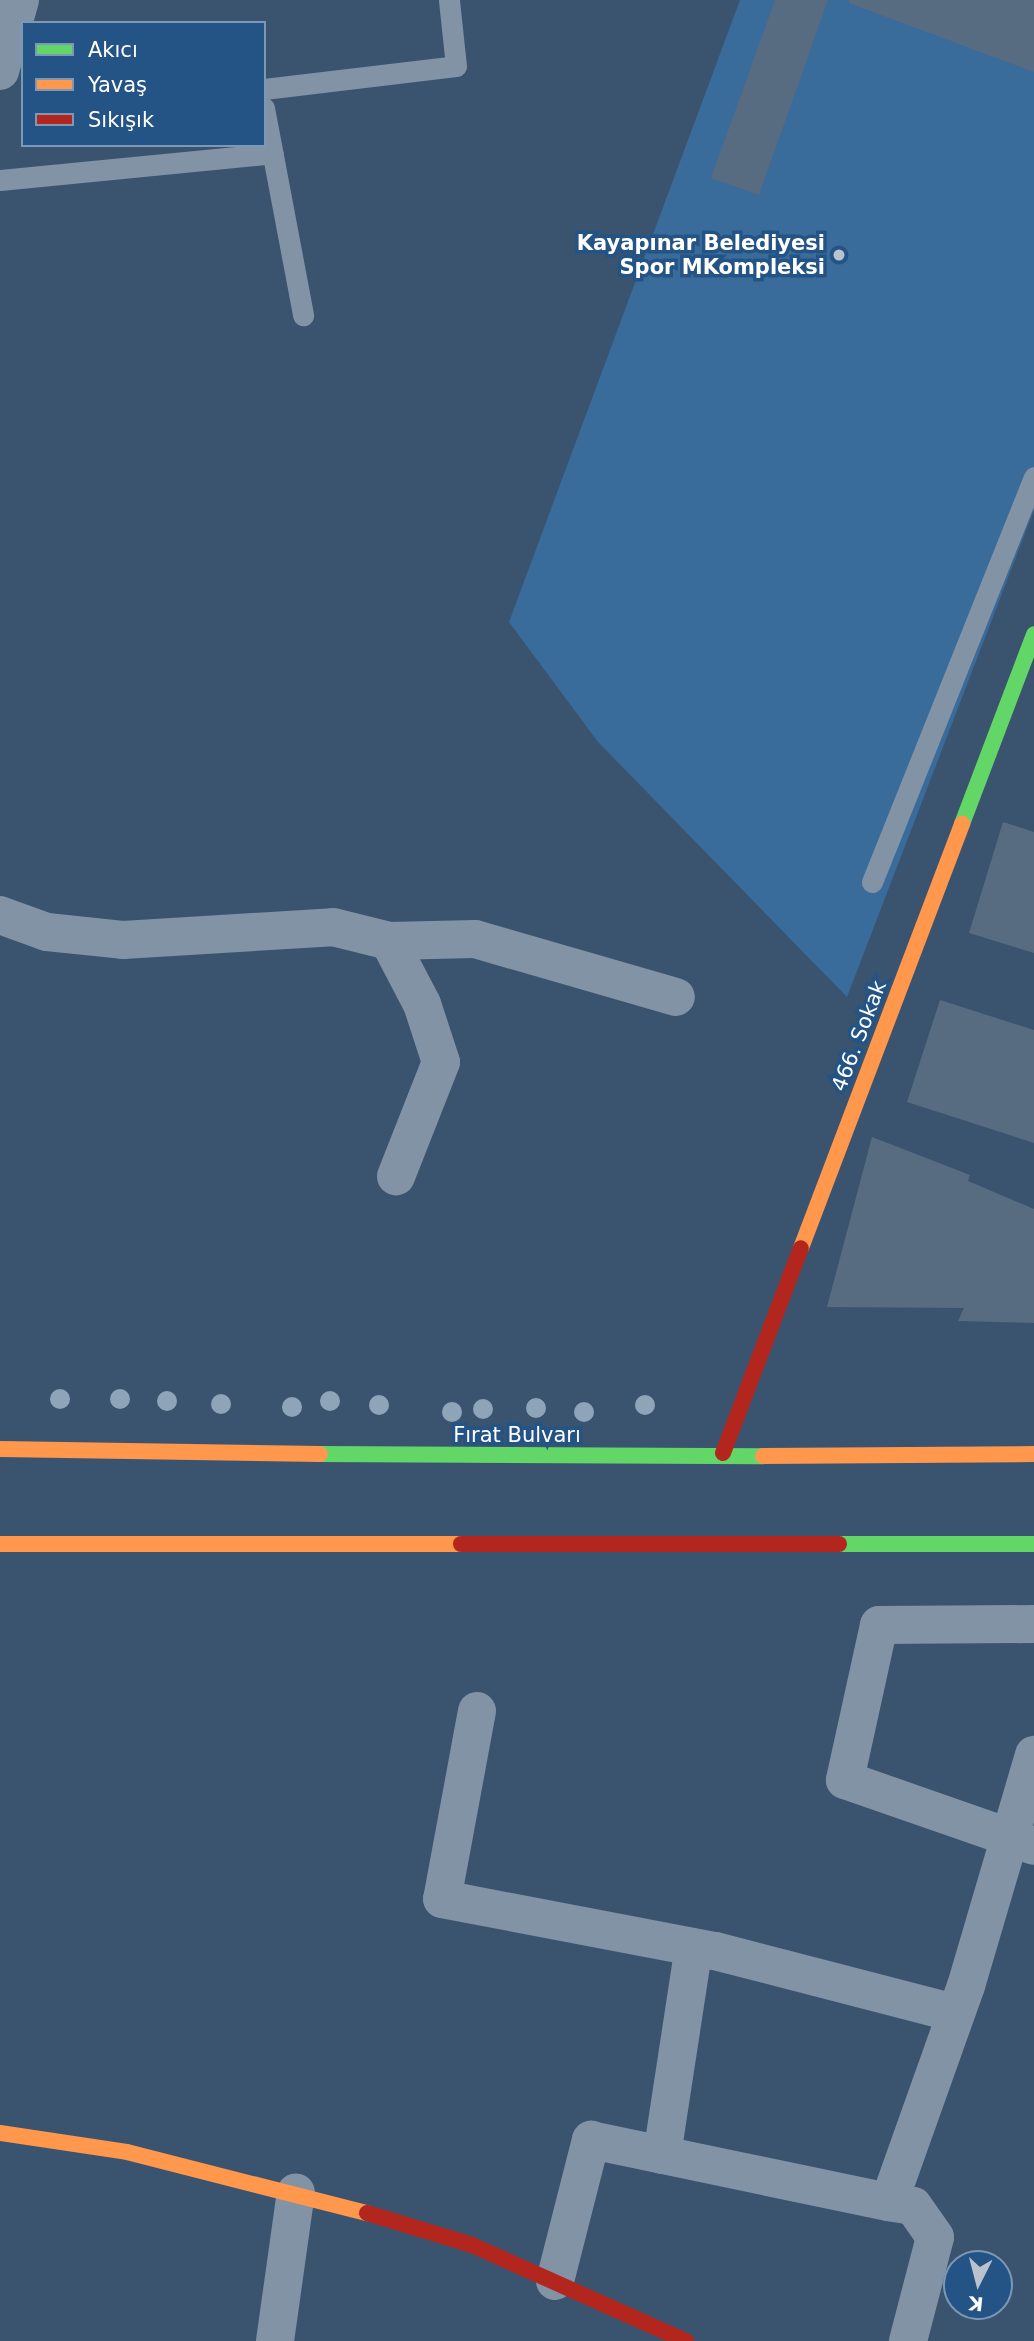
<!DOCTYPE html>
<html>
<head>
<meta charset="utf-8">
<style>
  body { margin:0 }
  #map { position:relative; width:1034px; height:2341px; overflow:hidden; background:#3a546f; font-family:"DejaVu Sans",sans-serif }
  div>[style] { position:absolute }
  .green>* { inset:0; background:#396b9b }
  .building>* { inset:0; background:#586c81 }
  .lane>* { height:21px; margin:-10.5px; padding:0 10.5px; transform-origin:10.5px; border-radius:10.5px; background:#8193a5 }
  .street>* { height:38px; margin:-19px; padding:0 19px; transform-origin:19px; border-radius:19px; background:#8193a5 }
  .fast>* { height:16px; margin:-8px; padding:0 8px; transform-origin:8px; border-radius:8px; background:#63d668 }
  .slow>* { height:16px; margin:-8px; padding:0 8px; transform-origin:8px; border-radius:8px; background:#ff974d }
  .jam>* { height:16px; margin:-8px; padding:0 8px; transform-origin:8px; border-radius:8px; background:#b3261e }
  .trees>* { width:20px; height:20px; margin:-10px; border-radius:50%; background:#8ea4b9 }
  .dots>* { width:19px; height:19px; translate:-50% -50%; box-sizing:border-box; border:4px solid #245485; border-radius:50% }
  span { translate:-50% -50%; white-space:nowrap; text-align:center; line-height:1.15; -webkit-text-stroke:7px #245485; paint-order:stroke }
  .poi-label { font-size:21px; color:#fff; font-weight:700 }
  .right { translate:-100% -50%; text-align:right }
  .street-label { font-size:21px; color:#fff }
  .legend { position:absolute; left:21px; top:21px; width:245px; height:126px; box-sizing:border-box; background:#245485; border:2px solid #7c98b6; margin:0; padding:9px 12px; list-style:none; font-size:21px; color:#fff }
  .legend li { display:flex; align-items:center; gap:14px; height:35px }
  .legend b { width:35px; border:2px solid #7c98b6 }
  .north { position:absolute; left:943px; top:2250px; width:70px; height:70px; box-sizing:border-box; background:#245485; border:2px solid #7c98b6; border-radius:50%; rotate:186deg; font-size:19px; font-weight:700; line-height:28px; text-align:center; color:#fff }
  .north::after { content:''; display:block; margin:auto; width:24px; height:32px; background:#bac3cd; clip-path:polygon(50% 0,100% 100%,50% 72%,0 100%) }
</style>
</head>
<body>
<div id="map">
  <div class="green">
    <i style="clip-path:polygon(740px 0,1034px 0,1034px 510px,847px 997px,598px 742px,509px 622px)"></i>
  </div>
  <div class="building">
    <i style="clip-path:polygon(775px 0,828px 0,759px 195px,711px 178px)"></i>
    <i style="clip-path:polygon(849px 0,1034px 0,1034px 72px,849px 3px)"></i>
    <i style="clip-path:polygon(1003px 822px,1034px 832px,1034px 953px,969px 933px)"></i>
    <i style="clip-path:polygon(940px 1000px,1034px 1030px,1034px 1143px,907px 1102px)"></i>
    <i style="clip-path:polygon(872px 1137px,970px 1175px,968px 1181px,1034px 1209px,1034px 1323px,958px 1321px,964px 1308px,827px 1307px)"></i>
  </div>
  <div class="lane">
    <i style="left:264px;top:89px;width:193px;rotate:-6.8deg"></i>
    <i style="left:456px;top:66px;width:66px;rotate:-96.1deg"></i>
    <i style="left:264px;top:108px;width:211px;rotate:79.3deg"></i>
    <i style="left:0;top:180px;width:274px;rotate:-5.6deg"></i>
    <i style="left:872px;top:882px;width:436px;rotate:-68.2deg"></i>
  </div>
  <div class="street">
    <i style="left:0;top:71px;width:74px;rotate:-74.3deg"></i>
    <i style="left:0;top:915px;width:50px;rotate:19.9deg"></i>
    <i style="left:47px;top:932px;width:76px;rotate:6deg"></i>
    <i style="left:123px;top:940px;width:210px;rotate:-3.5deg"></i>
    <i style="left:333px;top:927px;width:58px;rotate:14deg"></i>
    <i style="left:389px;top:941px;width:71px;rotate:62.4deg"></i>
    <i style="left:422px;top:1004px;width:61px;rotate:71.9deg"></i>
    <i style="left:441px;top:1062px;width:123px;rotate:111.5deg"></i>
    <i style="left:389px;top:941px;width:86px;rotate:-1.3deg"></i>
    <i style="left:475px;top:939px;width:209px;rotate:16.1deg"></i>
    <i style="left:1034px;top:1624px;width:155px;rotate:179.6deg"></i>
    <i style="left:879px;top:1625px;width:159px;rotate:102.4deg"></i>
    <i style="left:845px;top:1780px;width:200px;rotate:19.2deg"></i>
    <i style="left:477px;top:1711px;width:191px;rotate:100.5deg"></i>
    <i style="left:442px;top:1899px;width:278px;rotate:10.8deg"></i>
    <i style="left:715px;top:1951px;width:248px;rotate:14.5deg"></i>
    <i style="left:662px;top:2155px;width:210px;rotate:-81.3deg"></i>
    <i style="left:555px;top:2281px;width:146px;rotate:-75.7deg"></i>
    <i style="left:591px;top:2140px;width:304px;rotate:11.8deg"></i>
    <i style="left:275px;top:2341px;width:150px;rotate:-82deg"></i>
    <i style="left:908px;top:2341px;width:107px;rotate:-75.4deg"></i>
    <i style="left:935px;top:2237px;width:38px;rotate:-125deg"></i>
    <i style="left:913px;top:2206px;width:24px;rotate:-171deg"></i>
    <i style="left:889px;top:2202px;width:229px;rotate:-70.4deg"></i>
    <i style="left:966px;top:1986px;width:241px;rotate:-73.6deg"></i>
  </div>
  <div class="fast">
    <i style="left:962px;top:824px;width:203px;rotate:-69.2deg"></i>
    <i style="left:320px;top:1454px;width:443px;rotate:0.3deg"></i>
    <i style="left:839px;top:1544px;width:195px"></i>
  </div>
  <div class="slow">
    <i style="left:801px;top:1248px;width:454px;rotate:-69.2deg"></i>
    <i style="left:0;top:1449px;width:320px;rotate:0.9deg"></i>
    <i style="left:763px;top:1456px;width:271px;rotate:-0.4deg"></i>
    <i style="left:0;top:1544px;width:461px"></i>
    <i style="left:0;top:2133px;width:128px;rotate:8.5deg"></i>
    <i style="left:127px;top:2152px;width:248px;rotate:14.3deg"></i>
  </div>
  <div class="jam">
    <i style="left:723px;top:1453px;width:219px;rotate:-69.2deg"></i>
    <i style="left:461px;top:1544px;width:378px"></i>
    <i style="left:367px;top:2213px;width:110px;rotate:16.9deg"></i>
    <i style="left:472px;top:2245px;width:235px;rotate:24.2deg"></i>
  </div>
  <div class="trees">
    <i style="left:60px;top:1399px"></i>
    <i style="left:120px;top:1399px"></i>
    <i style="left:167px;top:1401px"></i>
    <i style="left:330px;top:1401px"></i>
    <i style="left:221px;top:1404px"></i>
    <i style="left:379px;top:1405px"></i>
    <i style="left:645px;top:1405px"></i>
    <i style="left:292px;top:1407px"></i>
    <i style="left:536px;top:1408px"></i>
    <i style="left:483px;top:1409px"></i>
    <i style="left:452px;top:1412px"></i>
    <i style="left:584px;top:1412px"></i>
  </div>
  <div class="dots">
    <i style="left:839px;top:255px;background:#bac3cd"></i>
  </div>
  <div class="poi-label">
    <span class="right" style="left:825px;top:255px">Kayapınar Belediyesi<br>Spor MKompleksi</span>
  </div>
  <div class="street-label">
    <span style="left:859px;top:1036px;rotate:-69deg">466. Sokak</span>
    <span style="left:517px;top:1435px">Fırat Bulvarı</span>
  </div>
  <ul class="legend">
  <li><b style="height:9px;background:#63d668"></b>Akıcı</li>
  <li><b style="height:9px;background:#ff974d"></b>Yavaş</li>
  <li><b style="height:9px;background:#b3261e"></b>Sıkışık</li>
  </ul>
  <div class="north">K</div>
</div>
</body>
</html>
